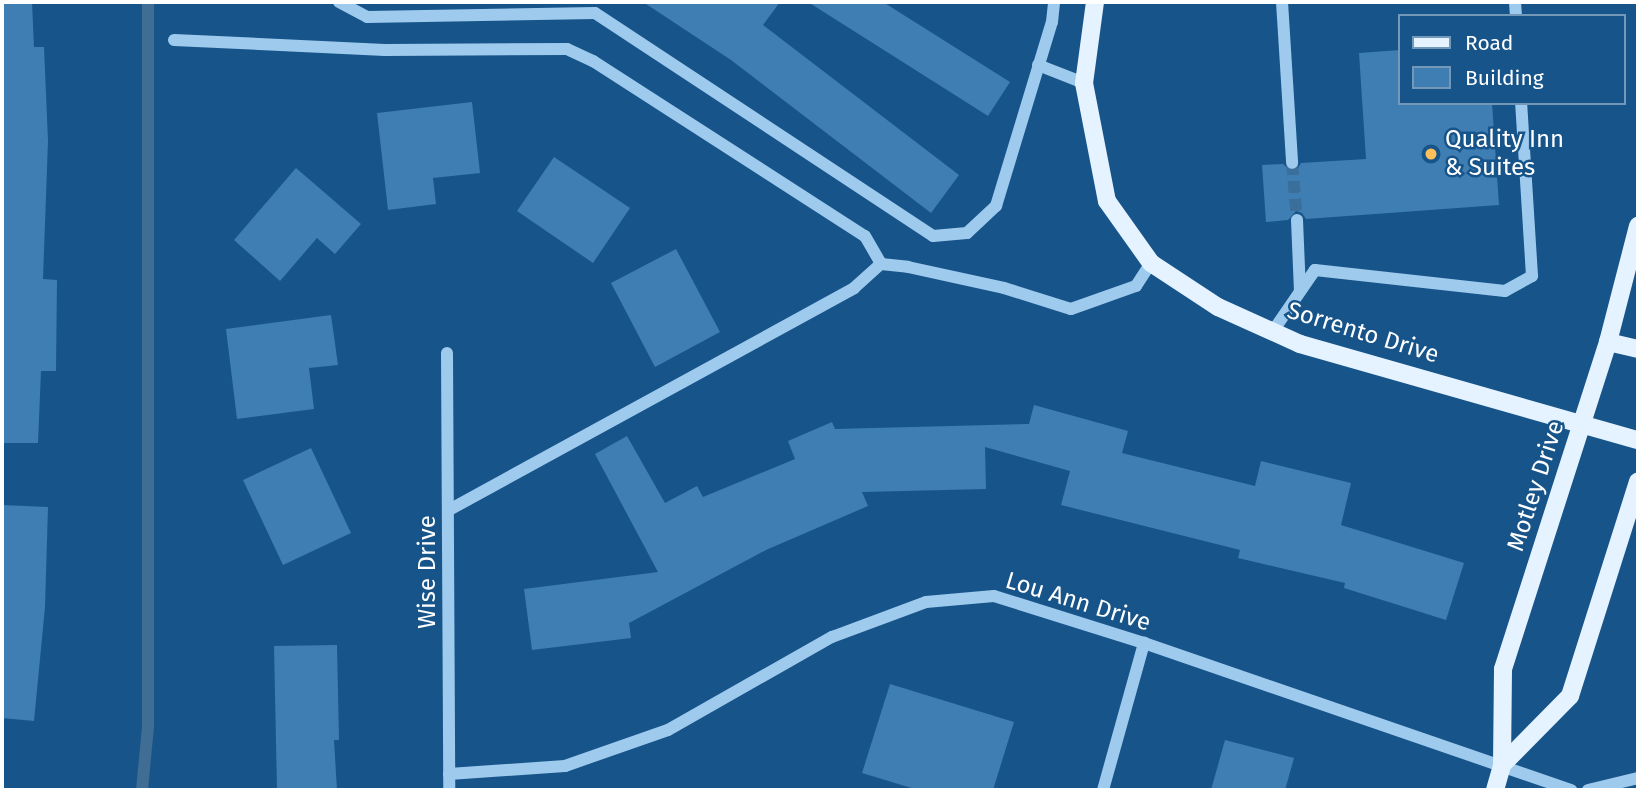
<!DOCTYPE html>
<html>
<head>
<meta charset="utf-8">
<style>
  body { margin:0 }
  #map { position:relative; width:1640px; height:792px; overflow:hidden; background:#175489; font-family:"Fira Sans",sans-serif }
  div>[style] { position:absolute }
  .stream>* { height:12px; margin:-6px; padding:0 6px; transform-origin:6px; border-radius:6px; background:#406d94 }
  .building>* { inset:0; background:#3f7eb2 }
  .minor-tunnel>* { height:12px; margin-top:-6px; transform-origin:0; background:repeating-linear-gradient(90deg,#3a6e9b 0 12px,transparent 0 18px) }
  .minor>* { height:12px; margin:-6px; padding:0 6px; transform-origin:6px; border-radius:6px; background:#9ecaee }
  .major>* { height:18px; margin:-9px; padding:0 9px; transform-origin:9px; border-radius:9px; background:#e5f2ff }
  .dots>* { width:19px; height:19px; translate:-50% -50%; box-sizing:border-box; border:4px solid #175489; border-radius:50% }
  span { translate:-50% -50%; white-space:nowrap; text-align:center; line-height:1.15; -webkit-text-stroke:5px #175489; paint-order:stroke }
  .poi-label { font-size:24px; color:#fff }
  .left { translate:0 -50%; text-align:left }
  .street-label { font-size:24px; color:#fff }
  .frame { position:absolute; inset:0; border:4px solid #fff; pointer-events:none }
  .legend { position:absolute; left:1398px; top:14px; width:228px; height:91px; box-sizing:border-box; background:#175489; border:2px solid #7498b8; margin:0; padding:9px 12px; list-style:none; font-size:21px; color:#fff }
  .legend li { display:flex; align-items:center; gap:14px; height:35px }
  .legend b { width:35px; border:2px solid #7498b8 }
</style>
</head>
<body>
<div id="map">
  <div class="stream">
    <i style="left:142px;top:790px;width:64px;rotate:-84.6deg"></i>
    <i style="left:148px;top:726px;width:724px;rotate:-90deg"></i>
  </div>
  <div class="building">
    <i style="clip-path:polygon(2px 2px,32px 2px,34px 47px,44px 47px,48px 141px,43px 279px,57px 280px,56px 371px,41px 371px,38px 443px,2px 443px)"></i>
    <i style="clip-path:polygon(643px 2px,780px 2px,763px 25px,959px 175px,931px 213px,731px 60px)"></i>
    <i style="clip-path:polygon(808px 2px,883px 2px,1010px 82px,988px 116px)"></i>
    <i style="clip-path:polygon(1400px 50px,1400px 103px,1492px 103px,1499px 205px,1306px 219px,1302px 213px,1296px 211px,1288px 220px,1266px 222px,1262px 165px,1283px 164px,1292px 172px,1297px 170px,1301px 163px,1366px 159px,1359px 53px)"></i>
    <i style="clip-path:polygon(472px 102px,480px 173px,433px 178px,436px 204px,388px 210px,377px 113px)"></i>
    <i style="clip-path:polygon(554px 157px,630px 208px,593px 263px,517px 211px)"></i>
    <i style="clip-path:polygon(296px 168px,361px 224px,335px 254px,317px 238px,280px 281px,234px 240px)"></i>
    <i style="clip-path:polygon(676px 249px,720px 332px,655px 367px,611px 283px)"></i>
    <i style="clip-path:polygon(331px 315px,338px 365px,309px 368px,314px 409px,237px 419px,226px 329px)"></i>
    <i style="clip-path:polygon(1034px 405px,1128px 431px,1122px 453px,1255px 486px,1261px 461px,1351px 483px,1341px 525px,1464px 563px,1446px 620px,1344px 588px,1345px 583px,1238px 558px,1240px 550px,1061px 505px,1070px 471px,985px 447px,986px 489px,862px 492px,868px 506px,766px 550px,629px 623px,631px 638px,532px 650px,524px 589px,658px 572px,595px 454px,627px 436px,665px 503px,697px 486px,703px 497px,795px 459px,788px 441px,832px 422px,835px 429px,1029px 424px)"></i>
    <i style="clip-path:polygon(311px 448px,351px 533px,283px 565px,243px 480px)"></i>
    <i style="clip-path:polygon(2px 505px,48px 507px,45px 607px,34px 721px,2px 718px)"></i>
    <i style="clip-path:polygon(337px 645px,339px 740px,334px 740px,337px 790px,277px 790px,274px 646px)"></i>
    <i style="clip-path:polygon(890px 684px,1014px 722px,993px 790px,918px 790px,862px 773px)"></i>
    <i style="clip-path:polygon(1225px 740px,1294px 758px,1285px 790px,1211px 790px)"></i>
  </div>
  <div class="minor-tunnel">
    <i style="left:1292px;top:163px;width:57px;rotate:85deg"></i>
  </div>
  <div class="minor">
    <i style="left:339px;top:2px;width:32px;rotate:28deg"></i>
    <i style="left:367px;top:17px;width:228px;rotate:-1deg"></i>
    <i style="left:595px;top:13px;width:405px;rotate:33.4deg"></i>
    <i style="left:933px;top:236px;width:34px;rotate:-5deg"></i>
    <i style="left:967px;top:233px;width:40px;rotate:-43deg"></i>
    <i style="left:996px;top:206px;width:192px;rotate:-73.1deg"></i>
    <i style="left:1052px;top:22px;width:20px;rotate:-84deg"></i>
    <i style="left:1282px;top:2px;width:161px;rotate:86.4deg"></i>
    <i style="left:1515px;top:2px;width:14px;rotate:86deg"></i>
    <i style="left:174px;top:40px;width:211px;rotate:2.7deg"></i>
    <i style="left:385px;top:50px;width:182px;rotate:-0.3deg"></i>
    <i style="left:567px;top:49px;width:29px;rotate:25deg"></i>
    <i style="left:593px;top:61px;width:323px;rotate:32.8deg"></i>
    <i style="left:865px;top:236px;width:32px;rotate:60deg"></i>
    <i style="left:1038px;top:65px;width:49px;rotate:21.4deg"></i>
    <i style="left:1297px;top:220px;width:71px;rotate:87.6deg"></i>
    <i style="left:1273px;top:331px;width:74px;rotate:-55.5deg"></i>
    <i style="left:1315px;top:270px;width:191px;rotate:6.3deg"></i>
    <i style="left:1505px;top:291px;width:31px;rotate:-29deg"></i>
    <i style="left:1532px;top:276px;width:173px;rotate:-93.6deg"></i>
    <i style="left:447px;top:353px;width:437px;rotate:89.7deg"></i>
    <i style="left:449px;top:510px;width:462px;rotate:-28.7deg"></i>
    <i style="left:854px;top:288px;width:36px;rotate:-42deg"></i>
    <i style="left:881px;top:264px;width:27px;rotate:6deg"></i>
    <i style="left:908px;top:267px;width:98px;rotate:12.3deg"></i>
    <i style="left:1004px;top:288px;width:70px;rotate:17.4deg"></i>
    <i style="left:1071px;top:309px;width:69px;rotate:-19.5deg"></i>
    <i style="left:1136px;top:286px;width:27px;rotate:-57deg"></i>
    <i style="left:449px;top:774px;width:116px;rotate:-3.9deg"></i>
    <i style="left:565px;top:766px;width:109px;rotate:-19.3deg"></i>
    <i style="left:668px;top:730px;width:189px;rotate:-29.6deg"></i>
    <i style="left:832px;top:637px;width:100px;rotate:-20.4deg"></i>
    <i style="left:926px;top:602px;width:68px;rotate:-5deg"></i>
    <i style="left:994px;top:596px;width:157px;rotate:17.4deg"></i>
    <i style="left:1144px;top:643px;width:452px;rotate:19deg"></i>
    <i style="left:1103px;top:790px;width:153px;rotate:-74.4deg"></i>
    <i style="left:1588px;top:790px;width:51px;rotate:-13.5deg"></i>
  </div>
  <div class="major">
    <i style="left:1095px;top:2px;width:82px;rotate:97.7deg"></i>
    <i style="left:1084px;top:83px;width:120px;rotate:79deg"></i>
    <i style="left:1107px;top:201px;width:76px;rotate:54.6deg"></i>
    <i style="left:1151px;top:263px;width:80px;rotate:33.3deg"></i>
    <i style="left:1218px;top:307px;width:90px;rotate:24.3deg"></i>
    <i style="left:1300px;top:344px;width:351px;rotate:15.9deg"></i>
    <i style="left:1608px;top:342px;width:31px;rotate:13deg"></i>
    <i style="left:1502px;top:765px;width:97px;rotate:-45.4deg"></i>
    <i style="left:1570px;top:696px;width:225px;rotate:-72.4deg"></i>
    <i style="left:1495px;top:790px;width:26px;rotate:-74deg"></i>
    <i style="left:1502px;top:765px;width:96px;rotate:-89.4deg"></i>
    <i style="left:1503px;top:669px;width:343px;rotate:-72.2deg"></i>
    <i style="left:1608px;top:342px;width:120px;rotate:-75.5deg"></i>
  </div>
  <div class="dots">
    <i style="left:1431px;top:154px;background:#ffbf5b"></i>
  </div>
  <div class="poi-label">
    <span class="left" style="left:1445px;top:154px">Quality Inn<br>&amp; Suites</span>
  </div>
  <div class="street-label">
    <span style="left:1363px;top:333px;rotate:17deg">Sorrento Drive</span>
    <span style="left:1536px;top:486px;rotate:-72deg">Motley Drive</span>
    <span style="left:428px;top:572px;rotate:-90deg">Wise Drive</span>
    <span style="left:1078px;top:602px;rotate:17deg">Lou Ann Drive</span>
  </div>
  <div class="frame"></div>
  <ul class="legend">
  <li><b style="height:9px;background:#e5f2ff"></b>Road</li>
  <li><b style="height:19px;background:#3f7eb2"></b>Building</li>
  </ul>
</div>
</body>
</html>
